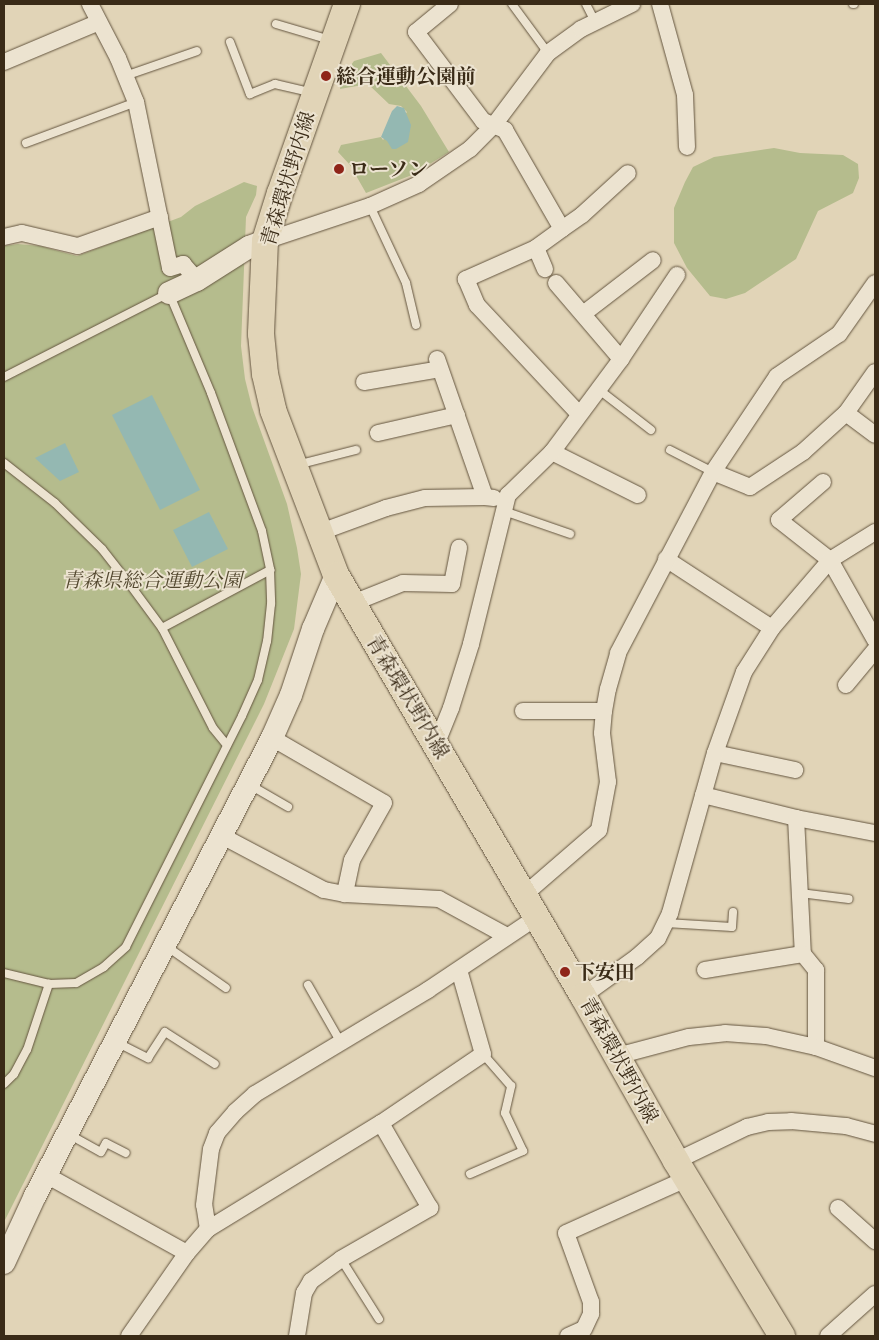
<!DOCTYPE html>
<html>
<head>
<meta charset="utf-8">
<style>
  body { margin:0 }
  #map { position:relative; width:879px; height:1340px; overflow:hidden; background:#e1d4b7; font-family:Alegreya,"Noto Serif JP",serif }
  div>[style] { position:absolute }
  .green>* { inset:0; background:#b5bc8d }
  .water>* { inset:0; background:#94b8b2 }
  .roads { filter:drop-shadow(0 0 1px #64553f) drop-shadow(0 0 1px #64553f) }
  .lane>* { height:8px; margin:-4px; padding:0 4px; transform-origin:4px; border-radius:4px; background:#ece3d0 }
  .street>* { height:16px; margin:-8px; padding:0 8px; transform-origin:8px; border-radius:8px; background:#ece3d0 }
  .secondary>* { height:22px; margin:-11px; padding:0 11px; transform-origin:11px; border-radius:11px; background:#ece3d0 }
  .primary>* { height:26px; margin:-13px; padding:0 13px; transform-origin:13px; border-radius:13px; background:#e1d4b7 }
  .dots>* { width:14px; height:14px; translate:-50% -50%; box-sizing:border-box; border:2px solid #ece3d0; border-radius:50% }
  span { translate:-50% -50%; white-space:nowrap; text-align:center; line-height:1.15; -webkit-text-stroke:4px #ece3d0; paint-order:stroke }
  .poi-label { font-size:20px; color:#3a2b17; font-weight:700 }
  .left { translate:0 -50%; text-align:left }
  .street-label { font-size:20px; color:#3a2b17 }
  .park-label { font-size:20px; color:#53482f; font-style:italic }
  .frame { position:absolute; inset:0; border:5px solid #3a2b17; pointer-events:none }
</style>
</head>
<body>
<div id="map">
  <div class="green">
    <i style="clip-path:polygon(381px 53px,421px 106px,449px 152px,412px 175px,366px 193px,350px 165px,338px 152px,341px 145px,381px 137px,383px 140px,407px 112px,401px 106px,389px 104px,368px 84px,340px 89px,342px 77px,354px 61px)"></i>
    <i style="clip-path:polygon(774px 148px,800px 153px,843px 155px,858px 164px,859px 178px,853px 193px,818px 211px,796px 259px,745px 293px,726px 299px,710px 296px,687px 268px,674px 243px,674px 208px,685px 182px,693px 167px,714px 157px)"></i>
    <i style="clip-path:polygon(244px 182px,257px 186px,256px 195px,246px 217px,241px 346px,245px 379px,252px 407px,287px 504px,297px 548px,301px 574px,294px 629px,264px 704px,4px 1222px,4px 246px,18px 244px,40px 246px,77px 256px,181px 217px,195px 206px)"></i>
  </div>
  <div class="water">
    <i style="clip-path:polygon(397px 106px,404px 108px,411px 125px,408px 142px,396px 149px,392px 149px,387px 141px,381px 137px,392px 111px)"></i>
    <i style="clip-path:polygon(152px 395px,200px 490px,160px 510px,112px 415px)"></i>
    <i style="clip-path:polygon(65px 443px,79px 472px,60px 481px,35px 458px)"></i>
    <i style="clip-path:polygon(209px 512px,228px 549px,192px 567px,173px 530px)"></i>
  </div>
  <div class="roads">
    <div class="lane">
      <i style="left:512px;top:4px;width:61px;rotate:53.7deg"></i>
      <i style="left:586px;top:4px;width:20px;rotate:63deg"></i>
      <i style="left:853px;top:4px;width:1px"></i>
      <i style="left:276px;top:24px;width:56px;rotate:16.5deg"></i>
      <i style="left:230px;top:42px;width:56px;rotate:69deg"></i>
      <i style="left:250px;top:94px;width:27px;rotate:-22deg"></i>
      <i style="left:275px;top:84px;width:37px;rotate:13deg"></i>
      <i style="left:125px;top:76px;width:76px;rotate:-19.1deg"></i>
      <i style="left:26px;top:143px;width:117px;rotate:-20.4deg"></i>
      <i style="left:370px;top:206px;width:85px;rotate:64.9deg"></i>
      <i style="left:406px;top:283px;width:43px;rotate:76.6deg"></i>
      <i style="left:4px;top:377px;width:185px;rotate:-27deg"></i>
      <i style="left:169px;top:293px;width:108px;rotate:67.2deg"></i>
      <i style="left:211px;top:393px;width:147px;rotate:69.7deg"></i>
      <i style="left:262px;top:531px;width:40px;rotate:78deg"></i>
      <i style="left:270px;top:570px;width:34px;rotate:88deg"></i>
      <i style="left:271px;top:604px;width:37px;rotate:96deg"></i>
      <i style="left:267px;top:641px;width:40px;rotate:103deg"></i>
      <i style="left:258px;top:680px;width:39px;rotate:114deg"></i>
      <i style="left:242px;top:716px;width:258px;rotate:116.7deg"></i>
      <i style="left:126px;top:947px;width:30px;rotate:138deg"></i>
      <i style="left:104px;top:967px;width:32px;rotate:150deg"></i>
      <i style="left:76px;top:983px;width:27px;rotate:178deg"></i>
      <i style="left:49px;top:984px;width:46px;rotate:-166.3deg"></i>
      <i style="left:598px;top:389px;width:67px;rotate:37.7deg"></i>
      <i style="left:670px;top:450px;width:48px;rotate:27.1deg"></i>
      <i style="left:4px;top:463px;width:65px;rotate:38.1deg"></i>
      <i style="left:55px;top:503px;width:66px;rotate:44.4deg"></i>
      <i style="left:102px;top:549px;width:47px;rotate:51.9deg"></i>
      <i style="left:131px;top:586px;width:52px;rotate:53.6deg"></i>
      <i style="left:162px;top:628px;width:112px;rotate:63deg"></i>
      <i style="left:213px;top:728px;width:22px;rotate:51deg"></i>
      <i style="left:297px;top:465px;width:61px;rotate:-14.3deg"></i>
      <i style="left:504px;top:511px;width:70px;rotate:19.2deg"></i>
      <i style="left:162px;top:628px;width:123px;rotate:-28.2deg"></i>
      <i style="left:250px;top:785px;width:44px;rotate:30.1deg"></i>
      <i style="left:800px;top:893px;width:49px;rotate:7deg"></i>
      <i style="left:666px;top:923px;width:66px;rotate:3.5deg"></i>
      <i style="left:732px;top:927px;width:15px;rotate:-86deg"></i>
      <i style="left:166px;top:946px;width:73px;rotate:35deg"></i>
      <i style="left:308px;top:985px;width:64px;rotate:60.3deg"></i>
      <i style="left:118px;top:1043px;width:34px;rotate:27deg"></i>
      <i style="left:148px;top:1058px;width:31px;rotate:-57deg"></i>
      <i style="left:165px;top:1032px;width:59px;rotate:32.6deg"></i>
      <i style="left:4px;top:1084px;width:14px;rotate:-45deg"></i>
      <i style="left:14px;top:1074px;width:27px;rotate:-62deg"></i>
      <i style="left:27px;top:1050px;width:70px;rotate:-71.6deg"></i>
      <i style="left:70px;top:1135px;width:35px;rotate:29deg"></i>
      <i style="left:101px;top:1152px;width:10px;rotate:-61deg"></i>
      <i style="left:106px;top:1143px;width:22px;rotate:27deg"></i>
      <i style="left:470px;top:1174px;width:58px;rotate:-23.5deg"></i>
      <i style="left:523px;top:1151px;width:42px;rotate:-115.3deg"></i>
      <i style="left:505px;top:1113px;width:28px;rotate:-77deg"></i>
      <i style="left:511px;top:1086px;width:43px;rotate:-131.2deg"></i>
      <i style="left:341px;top:1259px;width:71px;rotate:57.7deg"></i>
    </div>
    <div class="street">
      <i style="left:90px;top:4px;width:61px;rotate:62.6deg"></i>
      <i style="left:118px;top:58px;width:48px;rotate:67.8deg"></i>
      <i style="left:136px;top:102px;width:169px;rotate:78.4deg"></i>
      <i style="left:170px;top:268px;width:14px;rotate:-17deg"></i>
      <i style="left:183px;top:264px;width:21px;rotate:49deg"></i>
      <i style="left:450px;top:4px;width:44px;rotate:140.5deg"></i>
      <i style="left:416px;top:32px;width:111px;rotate:53deg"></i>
      <i style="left:483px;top:121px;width:24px;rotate:22deg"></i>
      <i style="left:505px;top:130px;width:114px;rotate:60.1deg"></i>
      <i style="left:562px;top:229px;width:24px;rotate:-35deg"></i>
      <i style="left:582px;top:215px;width:62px;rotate:-42.4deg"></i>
      <i style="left:660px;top:4px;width:94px;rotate:74.6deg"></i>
      <i style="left:685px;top:95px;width:52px;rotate:87.8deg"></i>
      <i style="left:4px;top:62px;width:103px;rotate:-22.8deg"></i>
      <i style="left:562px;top:229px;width:32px;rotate:144deg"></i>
      <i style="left:536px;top:248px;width:77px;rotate:156.1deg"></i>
      <i style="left:466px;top:279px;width:28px;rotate:67deg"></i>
      <i style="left:477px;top:305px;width:149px;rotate:46.9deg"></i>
      <i style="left:4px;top:237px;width:18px;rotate:-13deg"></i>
      <i style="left:22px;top:233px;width:57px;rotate:13.1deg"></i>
      <i style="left:78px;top:246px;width:87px;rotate:-19.5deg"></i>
      <i style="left:265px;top:241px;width:111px;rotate:-18.4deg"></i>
      <i style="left:370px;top:206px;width:54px;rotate:-24.2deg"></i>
      <i style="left:419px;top:184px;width:62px;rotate:-34.5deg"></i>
      <i style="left:470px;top:149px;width:34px;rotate:-45deg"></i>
      <i style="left:494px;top:125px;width:90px;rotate:-53.1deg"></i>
      <i style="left:548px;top:53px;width:41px;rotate:-36deg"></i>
      <i style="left:581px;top:29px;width:57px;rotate:-26.1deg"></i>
      <i style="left:536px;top:248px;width:23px;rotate:67deg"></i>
      <i style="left:556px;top:283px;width:100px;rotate:49.5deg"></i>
      <i style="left:583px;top:314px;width:88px;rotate:-37.6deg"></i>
      <i style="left:437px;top:359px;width:146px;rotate:70.8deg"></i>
      <i style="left:485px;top:497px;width:9px;rotate:6deg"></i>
      <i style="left:364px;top:382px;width:77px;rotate:-9.7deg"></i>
      <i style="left:846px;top:413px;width:50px;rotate:-54.7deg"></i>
      <i style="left:378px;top:433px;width:81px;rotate:-12.8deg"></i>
      <i style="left:552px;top:452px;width:96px;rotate:26.6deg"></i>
      <i style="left:713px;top:472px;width:40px;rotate:22deg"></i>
      <i style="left:750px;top:487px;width:64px;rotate:-33.4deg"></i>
      <i style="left:803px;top:452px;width:58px;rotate:-42.2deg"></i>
      <i style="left:846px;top:413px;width:36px;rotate:37deg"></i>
      <i style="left:823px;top:482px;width:58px;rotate:139.2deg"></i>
      <i style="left:779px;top:520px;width:65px;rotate:38.1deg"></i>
      <i style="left:830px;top:560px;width:92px;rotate:60.6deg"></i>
      <i style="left:318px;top:533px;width:72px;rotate:-20.2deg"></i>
      <i style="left:386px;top:508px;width:40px;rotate:-14.4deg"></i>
      <i style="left:425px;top:498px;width:60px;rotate:-1deg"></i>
      <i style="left:666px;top:559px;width:126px;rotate:33.1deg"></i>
      <i style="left:353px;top:603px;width:54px;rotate:-21.8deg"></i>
      <i style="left:403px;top:583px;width:49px;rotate:1.2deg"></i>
      <i style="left:452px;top:584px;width:37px;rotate:-79deg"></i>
      <i style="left:846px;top:685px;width:45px;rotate:-50.4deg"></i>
      <i style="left:523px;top:711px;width:81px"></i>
      <i style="left:272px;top:738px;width:129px;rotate:30.1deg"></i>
      <i style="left:384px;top:803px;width:65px;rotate:119.3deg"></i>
      <i style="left:352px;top:860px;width:35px;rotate:102deg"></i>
      <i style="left:436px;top:745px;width:40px;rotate:-68deg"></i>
      <i style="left:451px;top:708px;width:67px;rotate:-72.6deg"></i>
      <i style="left:471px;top:644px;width:154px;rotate:-76.1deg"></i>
      <i style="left:508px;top:495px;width:62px;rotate:-44.3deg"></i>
      <i style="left:552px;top:452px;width:116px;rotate:-53.4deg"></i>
      <i style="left:621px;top:359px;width:101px;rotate:-56.3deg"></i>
      <i style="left:715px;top:753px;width:82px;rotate:12deg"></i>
      <i style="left:703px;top:795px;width:96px;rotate:13.9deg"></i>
      <i style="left:796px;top:818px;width:80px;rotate:10.8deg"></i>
      <i style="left:796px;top:818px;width:136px;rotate:87.1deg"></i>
      <i style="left:803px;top:954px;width:21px;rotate:51deg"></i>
      <i style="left:816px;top:970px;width:77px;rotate:90deg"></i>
      <i style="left:222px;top:836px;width:115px;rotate:27.9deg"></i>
      <i style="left:324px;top:890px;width:21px;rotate:11deg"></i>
      <i style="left:345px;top:894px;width:94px;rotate:3deg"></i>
      <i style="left:439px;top:899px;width:77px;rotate:28.6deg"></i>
      <i style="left:524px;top:895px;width:99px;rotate:-40.9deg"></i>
      <i style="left:599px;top:830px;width:49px;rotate:-79.4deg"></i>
      <i style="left:608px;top:782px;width:49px;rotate:-97deg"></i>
      <i style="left:602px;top:733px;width:22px;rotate:-85deg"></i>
      <i style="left:604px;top:711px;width:22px;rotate:-80deg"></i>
      <i style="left:608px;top:689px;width:37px;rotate:-74deg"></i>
      <i style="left:618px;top:653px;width:204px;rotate:-62.3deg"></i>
      <i style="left:713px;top:472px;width:115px;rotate:-56.3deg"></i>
      <i style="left:777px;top:376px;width:75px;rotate:-34.1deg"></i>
      <i style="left:839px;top:334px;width:62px;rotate:-54.8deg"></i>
      <i style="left:705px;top:970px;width:99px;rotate:-9.3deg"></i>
      <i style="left:583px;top:996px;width:67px;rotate:-35.8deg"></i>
      <i style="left:637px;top:957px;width:28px;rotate:-42deg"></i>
      <i style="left:658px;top:938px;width:28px;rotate:-64deg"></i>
      <i style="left:670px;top:913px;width:166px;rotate:-74.3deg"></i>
      <i style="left:715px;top:753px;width:86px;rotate:-70.3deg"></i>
      <i style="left:744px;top:672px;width:52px;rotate:-57.5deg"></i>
      <i style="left:772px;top:628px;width:89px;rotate:-49.5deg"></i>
      <i style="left:830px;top:560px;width:53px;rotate:-31.9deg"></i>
      <i style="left:617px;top:1056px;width:74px;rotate:-14.8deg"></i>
      <i style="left:689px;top:1037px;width:36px;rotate:-6deg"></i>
      <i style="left:725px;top:1033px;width:41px;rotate:4.2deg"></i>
      <i style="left:766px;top:1036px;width:51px;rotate:12.4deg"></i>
      <i style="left:816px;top:1047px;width:63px;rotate:19.6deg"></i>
      <i style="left:676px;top:1161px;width:79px;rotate:-25.6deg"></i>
      <i style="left:747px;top:1127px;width:22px;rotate:-13deg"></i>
      <i style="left:768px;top:1122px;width:23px;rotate:-2deg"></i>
      <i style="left:791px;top:1121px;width:55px;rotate:5.2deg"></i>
      <i style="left:846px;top:1126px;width:30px;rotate:15deg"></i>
      <i style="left:46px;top:1175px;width:161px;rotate:29deg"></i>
      <i style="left:838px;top:1208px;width:50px;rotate:41.7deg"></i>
      <i style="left:208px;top:1229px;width:24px;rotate:-99deg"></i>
      <i style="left:204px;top:1205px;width:56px;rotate:-82.9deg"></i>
      <i style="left:211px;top:1149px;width:17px;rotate:-69deg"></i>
      <i style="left:217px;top:1133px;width:28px;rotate:-49deg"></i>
      <i style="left:235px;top:1112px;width:27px;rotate:-42deg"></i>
      <i style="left:255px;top:1094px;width:202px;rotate:-31deg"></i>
      <i style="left:428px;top:990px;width:131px;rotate:-33.8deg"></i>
      <i style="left:129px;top:1336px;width:101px;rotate:-55.1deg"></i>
      <i style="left:187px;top:1253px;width:32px;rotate:-49deg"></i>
      <i style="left:208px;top:1229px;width:203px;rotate:-31.5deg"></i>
      <i style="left:381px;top:1123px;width:123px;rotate:-34.1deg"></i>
      <i style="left:483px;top:1054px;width:87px;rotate:-105.9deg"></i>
      <i style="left:297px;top:1336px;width:44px;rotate:-80.8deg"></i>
      <i style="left:304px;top:1293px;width:14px;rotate:-60deg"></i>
      <i style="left:311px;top:1281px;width:37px;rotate:-36deg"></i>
      <i style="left:341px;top:1259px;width:103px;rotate:-29.8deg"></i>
      <i style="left:430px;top:1208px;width:98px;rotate:-120deg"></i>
      <i style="left:568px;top:1336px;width:17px;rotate:-24deg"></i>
      <i style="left:584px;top:1329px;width:17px;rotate:-65deg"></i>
      <i style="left:591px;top:1314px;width:12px;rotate:-90deg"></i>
      <i style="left:591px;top:1302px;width:73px;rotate:-109.9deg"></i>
      <i style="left:566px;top:1233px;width:132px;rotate:-24.2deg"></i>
      <i style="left:828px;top:1336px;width:63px;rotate:-41.8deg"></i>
    </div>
    <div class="secondary">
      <i style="left:169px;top:293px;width:31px;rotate:-25deg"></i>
      <i style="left:197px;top:280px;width:62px;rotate:-32.4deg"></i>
      <i style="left:249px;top:247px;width:17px;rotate:-21deg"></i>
      <i style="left:4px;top:1263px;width:74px;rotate:-65.2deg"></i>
      <i style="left:35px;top:1196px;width:516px;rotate:-62.64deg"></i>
      <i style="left:272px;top:738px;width:47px;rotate:-66.2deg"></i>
      <i style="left:291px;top:695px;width:70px;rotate:-71.6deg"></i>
      <i style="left:313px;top:629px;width:59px;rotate:-66.9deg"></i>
    </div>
    <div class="primary">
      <i style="left:347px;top:4px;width:201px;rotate:109.5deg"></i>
      <i style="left:280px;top:193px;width:50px;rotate:107.4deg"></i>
      <i style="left:265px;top:241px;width:93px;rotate:92.5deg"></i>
      <i style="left:261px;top:334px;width:40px;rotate:84.3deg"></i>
      <i style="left:265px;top:374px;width:37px;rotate:77deg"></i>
      <i style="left:273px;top:410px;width:177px;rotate:69.1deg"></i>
      <i style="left:336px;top:575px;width:488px;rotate:59.6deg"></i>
      <i style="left:583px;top:996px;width:189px;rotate:60.6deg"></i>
      <i style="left:676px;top:1161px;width:205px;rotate:58.8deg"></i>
    </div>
  </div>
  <div class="dots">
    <i style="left:326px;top:76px;background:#8f2418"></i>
    <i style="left:339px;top:169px;background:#8f2418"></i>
    <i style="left:565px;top:972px;background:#8f2418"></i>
  </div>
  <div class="poi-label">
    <span class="left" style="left:336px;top:76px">総合運動公園前</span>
    <span class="left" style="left:349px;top:169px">ローソン</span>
    <span class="left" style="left:575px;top:972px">下安田</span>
  </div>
  <div class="street-label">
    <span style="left:288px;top:179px;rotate:-73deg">青森環状野内線</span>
    <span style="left:408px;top:697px;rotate:59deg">青森環状野内線</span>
    <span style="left:619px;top:1060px;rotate:61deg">青森環状野内線</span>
  </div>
  <div class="park-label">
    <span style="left:152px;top:580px">青森県総合運動公園</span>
  </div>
  <div class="frame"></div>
</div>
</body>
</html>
